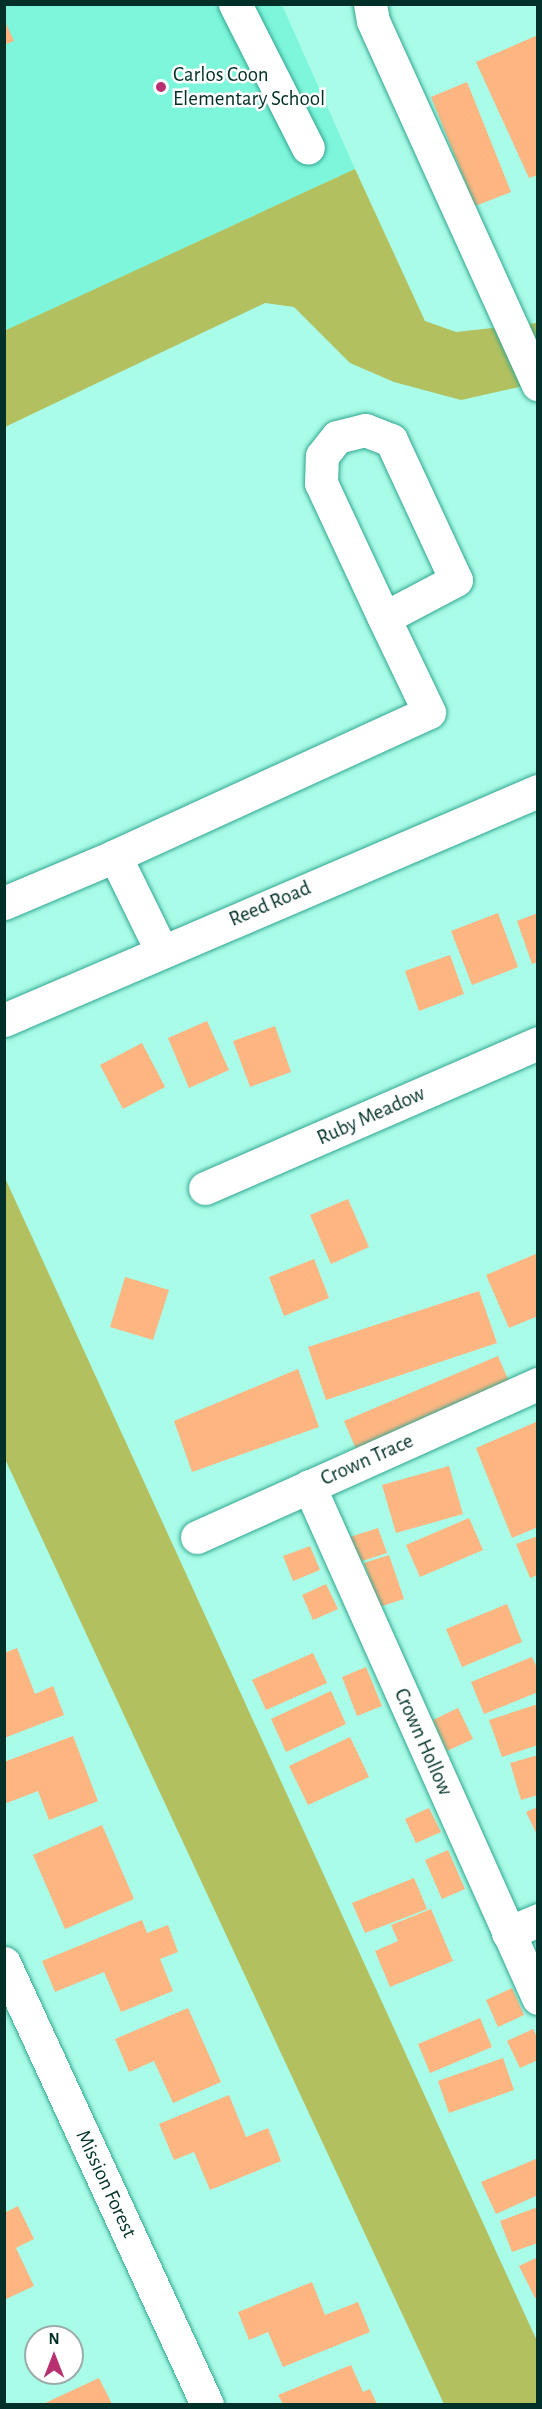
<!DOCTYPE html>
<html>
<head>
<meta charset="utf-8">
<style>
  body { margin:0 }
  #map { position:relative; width:542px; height:2409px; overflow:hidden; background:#a9fce7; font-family:"Alegreya Sans",sans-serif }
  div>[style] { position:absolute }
  .built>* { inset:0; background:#7df6db }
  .green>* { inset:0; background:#b2c060 }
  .building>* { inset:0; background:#fdb682 }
  .roads { filter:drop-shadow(0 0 2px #32a68f) drop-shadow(0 0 2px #32a68f) }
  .minor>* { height:33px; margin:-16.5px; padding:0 16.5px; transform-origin:16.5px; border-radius:16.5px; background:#fff }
  .dots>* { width:16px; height:16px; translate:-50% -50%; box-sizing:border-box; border:3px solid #fff; border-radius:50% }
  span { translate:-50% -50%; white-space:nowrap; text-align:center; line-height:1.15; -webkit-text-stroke:5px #fff; paint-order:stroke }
  .poi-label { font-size:21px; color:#003027 }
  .left { translate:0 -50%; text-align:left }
  .street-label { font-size:21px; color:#003027 }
  .frame { position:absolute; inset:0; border:6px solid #003027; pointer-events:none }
  .north { position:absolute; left:24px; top:2325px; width:60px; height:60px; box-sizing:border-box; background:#fff; border:2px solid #99aca9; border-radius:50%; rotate:0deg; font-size:16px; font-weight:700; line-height:24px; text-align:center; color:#003027 }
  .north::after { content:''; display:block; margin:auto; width:21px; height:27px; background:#b83070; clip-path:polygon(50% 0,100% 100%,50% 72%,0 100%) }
</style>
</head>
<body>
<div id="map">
  <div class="built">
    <i style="clip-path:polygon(4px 5px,282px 5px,355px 169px,5px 331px)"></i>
  </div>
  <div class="green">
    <i style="clip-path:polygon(355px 169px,425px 321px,456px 332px,537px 323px,537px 383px,461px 400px,394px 382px,350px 363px,294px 307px,265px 303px,5px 427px,4px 331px)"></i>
    <i style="clip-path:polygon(5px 1178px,537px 2341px,537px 2404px,444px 2404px,5px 1459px)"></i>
  </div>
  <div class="building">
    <i style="clip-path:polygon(4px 19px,14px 41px,4px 45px)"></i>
    <i style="clip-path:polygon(538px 35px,538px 175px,529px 178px,476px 62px)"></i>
    <i style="clip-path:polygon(467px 82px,511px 192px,475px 206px,431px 97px)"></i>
    <i style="clip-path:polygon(498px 913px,518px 967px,472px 985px,451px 931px)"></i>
    <i style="clip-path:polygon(538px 913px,538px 962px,532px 964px,517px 921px)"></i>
    <i style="clip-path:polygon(450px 955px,464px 994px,419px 1011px,405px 971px)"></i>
    <i style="clip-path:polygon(207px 1021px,229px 1070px,189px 1088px,168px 1038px)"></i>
    <i style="clip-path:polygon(275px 1026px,291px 1072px,250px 1087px,233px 1041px)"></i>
    <i style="clip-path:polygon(142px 1043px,165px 1087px,123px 1109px,100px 1065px)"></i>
    <i style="clip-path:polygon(348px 1199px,369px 1247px,331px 1264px,310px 1215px)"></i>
    <i style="clip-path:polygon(538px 1253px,538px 1316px,509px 1328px,486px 1275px)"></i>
    <i style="clip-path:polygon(314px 1259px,329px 1298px,284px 1316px,269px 1277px)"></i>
    <i style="clip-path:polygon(125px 1277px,169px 1290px,153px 1340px,110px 1327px)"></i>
    <i style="clip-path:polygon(479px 1291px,497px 1343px,326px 1400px,308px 1347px)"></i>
    <i style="clip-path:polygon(498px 1356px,510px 1384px,356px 1449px,344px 1421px)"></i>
    <i style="clip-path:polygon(298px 1369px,319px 1427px,192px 1472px,174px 1421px)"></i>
    <i style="clip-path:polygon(536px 1422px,538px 1527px,512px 1538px,476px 1448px)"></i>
    <i style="clip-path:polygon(449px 1466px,463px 1514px,396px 1533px,382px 1485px)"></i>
    <i style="clip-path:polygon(469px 1518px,483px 1550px,420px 1577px,406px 1545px)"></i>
    <i style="clip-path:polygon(378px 1528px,387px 1553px,359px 1562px,350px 1537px)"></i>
    <i style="clip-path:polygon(538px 1536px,538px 1575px,530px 1578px,516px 1544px)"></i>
    <i style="clip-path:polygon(310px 1546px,320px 1570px,293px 1581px,283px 1556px)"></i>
    <i style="clip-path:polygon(389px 1555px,404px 1599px,379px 1607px,364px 1563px)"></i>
    <i style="clip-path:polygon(326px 1584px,338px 1609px,313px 1620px,302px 1595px)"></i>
    <i style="clip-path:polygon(507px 1604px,522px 1642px,462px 1667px,446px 1629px)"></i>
    <i style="clip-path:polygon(17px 1648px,35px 1694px,53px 1686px,64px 1715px,4px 1738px,4px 1653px)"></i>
    <i style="clip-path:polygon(313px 1653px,327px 1683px,266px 1710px,252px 1680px)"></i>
    <i style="clip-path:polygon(532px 1657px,538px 1670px,538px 1692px,484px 1714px,471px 1682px)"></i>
    <i style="clip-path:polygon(366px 1667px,382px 1706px,357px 1716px,342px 1677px)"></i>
    <i style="clip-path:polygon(331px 1691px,346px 1724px,286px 1752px,271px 1719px)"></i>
    <i style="clip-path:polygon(538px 1704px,538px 1745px,502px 1757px,489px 1720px)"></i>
    <i style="clip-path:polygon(458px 1708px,473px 1739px,447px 1751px,433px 1720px)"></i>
    <i style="clip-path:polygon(73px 1736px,98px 1801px,49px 1820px,38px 1791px,4px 1804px,4px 1762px)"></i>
    <i style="clip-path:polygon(350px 1737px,369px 1777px,308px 1805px,289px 1766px)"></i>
    <i style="clip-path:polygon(538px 1755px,538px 1795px,521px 1800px,510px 1763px)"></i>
    <i style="clip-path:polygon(538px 1807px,538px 1837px,526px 1812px)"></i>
    <i style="clip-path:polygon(429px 1808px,441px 1832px,416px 1843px,405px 1819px)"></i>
    <i style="clip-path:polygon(102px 1825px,134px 1899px,65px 1929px,33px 1855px)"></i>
    <i style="clip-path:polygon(448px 1850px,465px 1889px,442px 1899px,425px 1860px)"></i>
    <i style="clip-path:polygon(414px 1878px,427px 1909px,365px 1933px,352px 1903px)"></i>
    <i style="clip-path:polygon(431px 1909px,453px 1961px,390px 1987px,375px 1951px,398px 1941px,391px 1925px)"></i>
    <i style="clip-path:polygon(142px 1920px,147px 1933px,168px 1925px,178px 1952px,160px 1959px,173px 1991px,121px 2012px,104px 1972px,55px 1992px,42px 1961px)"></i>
    <i style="clip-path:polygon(512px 1988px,524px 2015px,498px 2027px,486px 2000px)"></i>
    <i style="clip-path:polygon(188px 2008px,221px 2082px,173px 2103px,154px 2061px,129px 2072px,115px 2039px)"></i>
    <i style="clip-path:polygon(480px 2018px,492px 2047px,430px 2073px,418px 2044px)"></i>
    <i style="clip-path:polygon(533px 2029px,538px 2039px,538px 2060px,520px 2068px,507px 2041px)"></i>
    <i style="clip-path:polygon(503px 2058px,514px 2090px,449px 2113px,438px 2081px)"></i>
    <i style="clip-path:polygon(229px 2095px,246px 2137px,268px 2128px,281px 2161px,210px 2190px,194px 2152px,174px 2160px,159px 2124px)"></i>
    <i style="clip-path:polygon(538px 2158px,538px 2195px,496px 2214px,481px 2182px)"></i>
    <i style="clip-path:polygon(18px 2206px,34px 2239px,16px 2248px,34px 2286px,4px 2300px,4px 2213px)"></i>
    <i style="clip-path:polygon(538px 2207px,538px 2243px,512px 2252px,500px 2221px)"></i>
    <i style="clip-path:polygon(538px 2257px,538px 2297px,535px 2298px,519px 2266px)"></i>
    <i style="clip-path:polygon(312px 2282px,325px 2315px,358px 2302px,370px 2332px,283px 2367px,268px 2332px,249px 2340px,238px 2312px)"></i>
    <i style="clip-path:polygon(351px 2365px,363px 2392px,370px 2389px,377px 2404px,283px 2404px,278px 2395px)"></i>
    <i style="clip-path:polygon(99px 2378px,112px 2404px,43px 2404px)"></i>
  </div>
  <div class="roads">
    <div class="minor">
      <i style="left:235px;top:4px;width:161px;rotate:63.1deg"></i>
      <i style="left:370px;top:4px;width:17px;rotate:80deg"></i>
      <i style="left:373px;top:21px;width:399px;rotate:65.6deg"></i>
      <i style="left:115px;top:856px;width:345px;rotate:-24.6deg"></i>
      <i style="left:429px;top:712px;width:104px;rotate:-115.6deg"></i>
      <i style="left:384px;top:618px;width:149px;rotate:-115deg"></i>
      <i style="left:321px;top:483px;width:27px;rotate:-88deg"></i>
      <i style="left:322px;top:456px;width:24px;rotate:-52deg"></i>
      <i style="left:337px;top:437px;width:29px;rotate:-14deg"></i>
      <i style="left:365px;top:430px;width:28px;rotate:21deg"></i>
      <i style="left:391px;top:440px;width:154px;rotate:65.1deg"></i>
      <i style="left:456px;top:580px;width:81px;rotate:152.2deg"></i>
      <i style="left:4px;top:903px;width:121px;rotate:-22.9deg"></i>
      <i style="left:115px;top:856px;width:105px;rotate:63.9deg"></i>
      <i style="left:4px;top:1020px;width:581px;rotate:-23.21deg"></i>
      <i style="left:205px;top:1188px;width:363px;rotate:-23.5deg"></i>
      <i style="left:309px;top:1486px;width:561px;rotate:65.9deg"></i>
      <i style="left:197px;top:1537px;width:374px;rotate:-24.2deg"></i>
      <i style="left:508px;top:1933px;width:33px;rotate:-23deg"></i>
      <i style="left:4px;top:1963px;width:485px;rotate:65.3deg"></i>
    </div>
  </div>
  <div class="dots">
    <i style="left:161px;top:87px;background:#b83070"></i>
  </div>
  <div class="poi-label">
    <span class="left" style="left:173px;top:87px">Carlos Coon<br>Elementary School</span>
  </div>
  <div class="street-label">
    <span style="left:270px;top:904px;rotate:-23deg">Reed Road</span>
    <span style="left:371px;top:1116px;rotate:-24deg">Ruby Meadow</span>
    <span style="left:367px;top:1460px;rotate:-24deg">Crown Trace</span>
    <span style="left:423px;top:1742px;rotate:66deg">Crown Hollow</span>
    <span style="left:106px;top:2184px;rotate:65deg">Mission Forest</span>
  </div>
  <div class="frame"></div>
  <div class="north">N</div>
</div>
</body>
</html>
